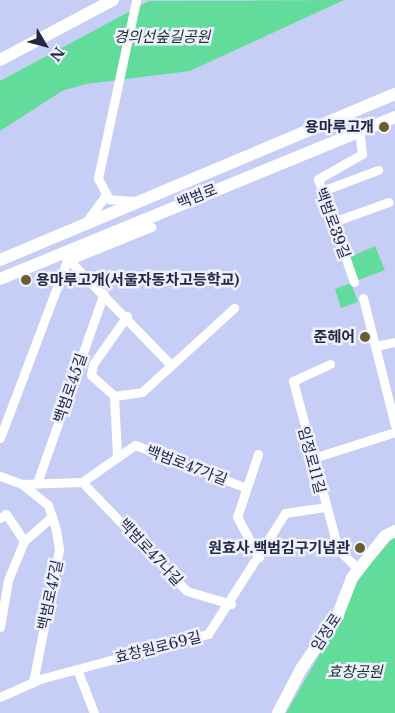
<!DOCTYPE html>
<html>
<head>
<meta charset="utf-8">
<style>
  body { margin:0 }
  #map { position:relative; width:395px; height:713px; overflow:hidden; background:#c7cef6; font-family:"Libre Baskerville","Noto Sans KR",serif }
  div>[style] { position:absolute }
  .green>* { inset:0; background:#62dc9a }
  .street>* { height:9px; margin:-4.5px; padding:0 4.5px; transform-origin:4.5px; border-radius:4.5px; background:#fff }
  .secondary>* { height:12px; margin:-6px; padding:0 6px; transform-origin:6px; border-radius:6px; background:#fff }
  .dots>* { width:14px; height:14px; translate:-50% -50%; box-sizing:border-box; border:2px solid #eef1ff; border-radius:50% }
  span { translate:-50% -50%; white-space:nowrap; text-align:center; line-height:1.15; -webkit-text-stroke:5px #eef1ff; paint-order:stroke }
  .park-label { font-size:15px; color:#1a3023; font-style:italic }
  .poi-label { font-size:15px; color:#252842; font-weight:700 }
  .right { translate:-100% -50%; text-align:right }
  .left { translate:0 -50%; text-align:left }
  .street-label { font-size:15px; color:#252842 }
  .north { position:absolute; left:20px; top:20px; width:50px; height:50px; -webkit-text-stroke:4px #eef1ff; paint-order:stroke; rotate:127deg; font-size:14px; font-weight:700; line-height:20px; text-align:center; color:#252842 }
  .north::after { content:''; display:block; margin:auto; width:18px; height:22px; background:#252842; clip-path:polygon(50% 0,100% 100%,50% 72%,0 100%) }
</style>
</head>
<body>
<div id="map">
  <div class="green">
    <i style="clip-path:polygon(344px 0,190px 71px,86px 84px,62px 91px,0 131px,0 81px,149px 1px)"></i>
    <i style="clip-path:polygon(375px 246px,385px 270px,356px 281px,348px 258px)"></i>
    <i style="clip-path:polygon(351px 283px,358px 302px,341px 308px,335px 289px)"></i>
    <i style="clip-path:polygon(395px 536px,395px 713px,286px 713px,340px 619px,355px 581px)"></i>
  </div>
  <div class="street">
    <i style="left:322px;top:191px;width:60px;rotate:-20.6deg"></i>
    <i style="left:135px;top:201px;width:26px;rotate:-176deg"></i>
    <i style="left:109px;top:199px;width:24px;rotate:-118deg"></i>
    <i style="left:98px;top:178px;width:182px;rotate:-77.9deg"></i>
    <i style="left:87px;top:221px;width:31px;rotate:-54deg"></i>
    <i style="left:333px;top:222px;width:59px;rotate:-19.7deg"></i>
    <i style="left:65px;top:256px;width:151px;rotate:45.8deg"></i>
    <i style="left:67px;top:261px;width:91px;rotate:-22deg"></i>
    <i style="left:354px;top:282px;width:109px;rotate:-109.3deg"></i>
    <i style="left:318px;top:179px;width:51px;rotate:-29.6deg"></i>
    <i style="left:362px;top:154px;width:23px;rotate:-97deg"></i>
    <i style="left:363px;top:298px;width:131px;rotate:75.9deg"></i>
    <i style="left:127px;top:316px;width:59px;rotate:125.3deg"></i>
    <i style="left:93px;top:364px;width:11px;rotate:100deg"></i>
    <i style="left:91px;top:375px;width:31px;rotate:42deg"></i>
    <i style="left:114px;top:396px;width:28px;rotate:-8deg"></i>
    <i style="left:142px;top:392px;width:125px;rotate:-42.4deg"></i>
    <i style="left:375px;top:346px;width:20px;rotate:-11deg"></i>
    <i style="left:330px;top:364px;width:41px;rotate:155.3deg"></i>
    <i style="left:293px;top:381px;width:174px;rotate:75deg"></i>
    <i style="left:338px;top:549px;width:30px;rotate:45deg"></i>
    <i style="left:114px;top:396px;width:60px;rotate:87.1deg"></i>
    <i style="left:0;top:438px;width:189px;rotate:-69.3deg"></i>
    <i style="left:258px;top:454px;width:66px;rotate:108.4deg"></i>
    <i style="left:237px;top:517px;width:46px;rotate:61.2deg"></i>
    <i style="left:310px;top:459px;width:89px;rotate:-17.6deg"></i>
    <i style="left:0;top:476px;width:23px;rotate:20deg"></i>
    <i style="left:22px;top:484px;width:33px;rotate:39deg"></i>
    <i style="left:48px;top:505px;width:26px;rotate:72deg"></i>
    <i style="left:56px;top:530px;width:20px;rotate:81deg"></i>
    <i style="left:59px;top:550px;width:135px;rotate:101.1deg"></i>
    <i style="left:82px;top:482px;width:151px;rotate:46.1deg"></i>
    <i style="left:187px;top:591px;width:46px;rotate:16.5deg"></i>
    <i style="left:37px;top:483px;width:201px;rotate:-70.6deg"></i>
    <i style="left:22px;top:484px;width:60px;rotate:-1.9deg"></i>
    <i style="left:82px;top:482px;width:65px;rotate:-34.9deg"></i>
    <i style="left:135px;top:445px;width:117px;rotate:21.1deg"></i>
    <i style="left:0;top:518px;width:7px;rotate:-34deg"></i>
    <i style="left:6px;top:514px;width:32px;rotate:56deg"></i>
    <i style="left:0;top:627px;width:48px;rotate:-80.3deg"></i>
    <i style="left:8px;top:580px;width:42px;rotate:-67.7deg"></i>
    <i style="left:24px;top:541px;width:37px;rotate:-41deg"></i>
    <i style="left:77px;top:669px;width:47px;rotate:68.9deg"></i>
    <i style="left:0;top:697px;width:44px;rotate:-24.2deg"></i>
    <i style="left:40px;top:679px;width:174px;rotate:-15deg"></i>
    <i style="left:208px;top:634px;width:143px;rotate:-57.5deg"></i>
    <i style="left:285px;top:513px;width:40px;rotate:-8.5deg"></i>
  </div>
  <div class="secondary">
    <i style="left:0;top:60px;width:128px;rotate:-28deg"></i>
    <i style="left:0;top:260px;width:428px;rotate:-22.8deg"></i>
    <i style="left:0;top:279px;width:427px;rotate:-22.3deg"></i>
    <i style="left:278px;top:713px;width:50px;rotate:-62.4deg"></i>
    <i style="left:301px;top:669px;width:63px;rotate:-55.3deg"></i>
    <i style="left:337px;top:617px;width:42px;rotate:-69deg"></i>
    <i style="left:352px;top:578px;width:53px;rotate:-51.8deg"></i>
    <i style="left:385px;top:536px;width:11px;rotate:-27deg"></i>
  </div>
  <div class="dots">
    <i style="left:384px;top:127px;background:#695e2b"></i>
    <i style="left:26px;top:280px;background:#695e2b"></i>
    <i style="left:365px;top:337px;background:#695e2b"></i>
    <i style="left:360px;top:548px;background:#695e2b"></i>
  </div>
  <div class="park-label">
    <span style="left:162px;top:37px">경의선숲길공원</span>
    <span style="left:355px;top:672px">효창공원</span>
  </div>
  <div class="poi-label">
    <span class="right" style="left:374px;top:127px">용마루고개</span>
    <span class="left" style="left:36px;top:280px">용마루고개(서울자동차고등학교)</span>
    <span class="right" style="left:355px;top:337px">준헤어</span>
    <span class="right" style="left:350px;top:548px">원효사.백범김구기념관</span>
  </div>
  <div class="street-label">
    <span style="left:197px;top:196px;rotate:-22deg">백범로</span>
    <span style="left:333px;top:223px;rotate:70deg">백범로39길</span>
    <span style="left:70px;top:388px;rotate:-71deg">백범로45길</span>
    <span style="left:312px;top:460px;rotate:75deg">임정로11길</span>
    <span style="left:187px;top:465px;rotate:21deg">백범로47가길</span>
    <span style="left:151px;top:552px;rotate:47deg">백범로47나길</span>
    <span style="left:50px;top:595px;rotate:-78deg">백범로47길</span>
    <span style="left:326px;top:632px;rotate:-57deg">임정로</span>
    <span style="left:158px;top:647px;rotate:-14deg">효창원로69길</span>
  </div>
  <div class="north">N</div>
</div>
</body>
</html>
